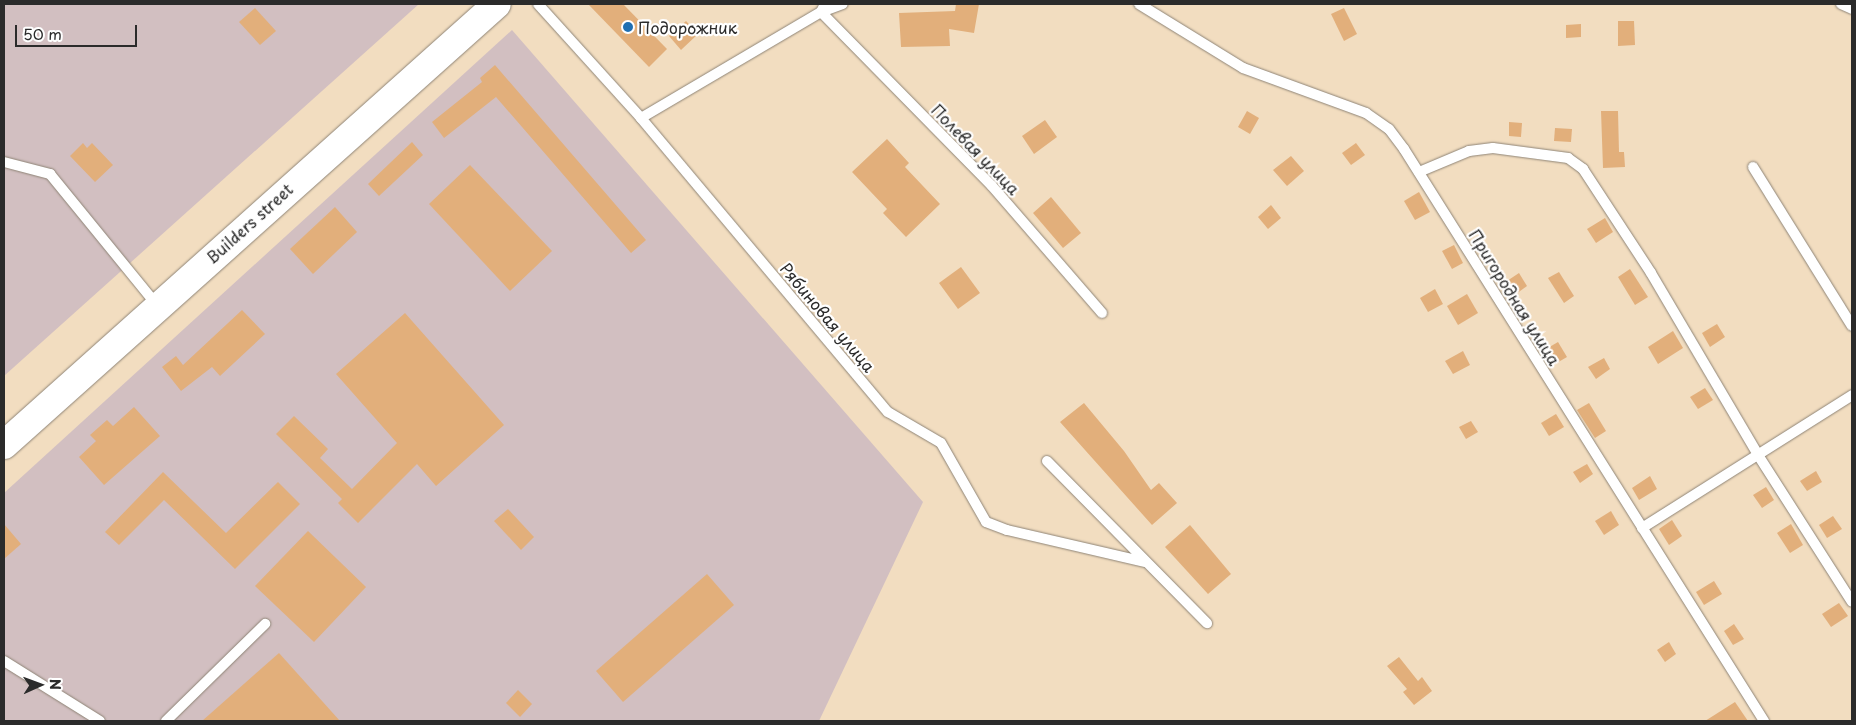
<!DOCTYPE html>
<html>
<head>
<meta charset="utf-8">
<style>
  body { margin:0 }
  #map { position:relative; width:1856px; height:725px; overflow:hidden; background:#f2ddc0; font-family:"Playpen Sans",sans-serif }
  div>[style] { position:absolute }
  .industrial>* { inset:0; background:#d2bfc1 }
  .building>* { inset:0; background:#e2af7b }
  .roads { filter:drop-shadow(0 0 1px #8e8476) drop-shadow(0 0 1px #8e8476) }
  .lane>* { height:10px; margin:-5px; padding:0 5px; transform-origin:5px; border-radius:5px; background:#fff }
  .secondary>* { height:28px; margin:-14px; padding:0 14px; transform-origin:14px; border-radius:14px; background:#fff }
  .dots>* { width:14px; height:14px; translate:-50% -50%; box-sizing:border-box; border:2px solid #fff; border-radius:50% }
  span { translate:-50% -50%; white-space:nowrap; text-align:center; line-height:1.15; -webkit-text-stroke:4.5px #fff; paint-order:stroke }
  .poi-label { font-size:16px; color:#2b2b2b }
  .left { translate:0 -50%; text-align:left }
  .street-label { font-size:16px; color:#2b2b2b }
  .frame { position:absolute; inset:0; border:5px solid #2b2b2b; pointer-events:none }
  .north { position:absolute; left:15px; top:660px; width:50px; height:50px; -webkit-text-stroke:4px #fff; paint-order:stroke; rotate:88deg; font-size:14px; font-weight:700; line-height:20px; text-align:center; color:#2b2b2b }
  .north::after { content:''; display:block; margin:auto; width:18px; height:22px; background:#2b2b2b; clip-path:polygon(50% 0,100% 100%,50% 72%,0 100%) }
  .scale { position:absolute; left:15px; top:25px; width:122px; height:22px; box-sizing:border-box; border:2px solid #2b2b2b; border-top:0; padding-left:6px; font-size:15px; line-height:18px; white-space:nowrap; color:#2b2b2b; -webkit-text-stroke:4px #fff; paint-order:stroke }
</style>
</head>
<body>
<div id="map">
  <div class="industrial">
    <i style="clip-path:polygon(4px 4px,419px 4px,4px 376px)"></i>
    <i style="clip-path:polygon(512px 30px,923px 502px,819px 721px,4px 721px,4px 493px)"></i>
  </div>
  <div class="building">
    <i style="clip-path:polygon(588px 4px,623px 4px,667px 49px,649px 67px)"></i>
    <i style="clip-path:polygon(956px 4px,979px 4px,974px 33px,949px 29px,950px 46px,901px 47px,899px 13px,955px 11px)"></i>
    <i style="clip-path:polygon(255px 8px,276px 31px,260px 45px,239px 22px)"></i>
    <i style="clip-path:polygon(1344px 8px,1357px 34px,1344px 41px,1331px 14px)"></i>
    <i style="clip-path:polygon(686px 21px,698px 34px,681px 50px,669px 36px)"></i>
    <i style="clip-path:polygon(1618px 21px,1634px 21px,1635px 45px,1618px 46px)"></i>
    <i style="clip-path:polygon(1581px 24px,1581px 37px,1566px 38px,1566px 25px)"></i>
    <i style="clip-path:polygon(495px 65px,646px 240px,631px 253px,496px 97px,444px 138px,432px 122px,482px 82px,480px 78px)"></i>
    <i style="clip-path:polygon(1247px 111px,1259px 118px,1250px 134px,1238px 127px)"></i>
    <i style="clip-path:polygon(1601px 111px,1618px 111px,1619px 152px,1624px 152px,1625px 167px,1603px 168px)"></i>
    <i style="clip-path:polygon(1045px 120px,1057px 137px,1034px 154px,1022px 136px)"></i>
    <i style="clip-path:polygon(1509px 122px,1522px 123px,1521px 137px,1509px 136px)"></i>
    <i style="clip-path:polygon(1555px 128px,1572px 129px,1571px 142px,1554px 141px)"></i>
    <i style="clip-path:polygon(887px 139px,909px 163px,905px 167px,940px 204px,906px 237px,883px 213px,887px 209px,852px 172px)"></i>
    <i style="clip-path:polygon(412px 142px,423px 155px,379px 196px,368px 184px)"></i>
    <i style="clip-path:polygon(83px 143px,87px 148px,92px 143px,113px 165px,95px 182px,70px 156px)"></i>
    <i style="clip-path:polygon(1356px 143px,1365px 155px,1351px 165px,1342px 153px)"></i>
    <i style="clip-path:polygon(1291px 156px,1304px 171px,1287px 186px,1273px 170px)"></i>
    <i style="clip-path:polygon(470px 165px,552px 251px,510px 291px,429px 204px)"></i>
    <i style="clip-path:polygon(1419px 192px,1430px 212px,1415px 220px,1404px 201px)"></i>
    <i style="clip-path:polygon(1051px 197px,1081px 233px,1063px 248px,1033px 213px)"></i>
    <i style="clip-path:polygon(1271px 205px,1281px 218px,1268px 229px,1258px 217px)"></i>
    <i style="clip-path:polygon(335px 207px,357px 232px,313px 274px,290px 249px)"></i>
    <i style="clip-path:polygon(1605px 218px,1613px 232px,1596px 243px,1587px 229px)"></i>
    <i style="clip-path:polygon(1454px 245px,1463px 263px,1452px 269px,1442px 251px)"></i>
    <i style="clip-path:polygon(961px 267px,980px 293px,958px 309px,939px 283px)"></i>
    <i style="clip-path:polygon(1630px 269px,1648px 297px,1635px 305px,1618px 277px)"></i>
    <i style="clip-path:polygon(1559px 272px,1574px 296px,1564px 303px,1548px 278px)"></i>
    <i style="clip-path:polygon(1519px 273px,1527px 286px,1516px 294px,1507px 281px)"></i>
    <i style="clip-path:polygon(1435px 289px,1443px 304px,1428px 312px,1420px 298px)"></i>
    <i style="clip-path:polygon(1467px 294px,1478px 313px,1458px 325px,1447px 306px)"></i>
    <i style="clip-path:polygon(242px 310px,265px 334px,220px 376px,212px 367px,181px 391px,162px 367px,176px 356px,183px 365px)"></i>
    <i style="clip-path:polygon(405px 313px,504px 425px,436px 486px,417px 464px,358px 523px,338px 503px,342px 499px,276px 434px,294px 416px,328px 449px,320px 458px,352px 489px,397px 443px,336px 374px)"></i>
    <i style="clip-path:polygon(1717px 324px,1725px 337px,1710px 347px,1702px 333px)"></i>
    <i style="clip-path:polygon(1673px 331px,1683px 348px,1658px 364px,1648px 347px)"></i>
    <i style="clip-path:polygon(1558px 342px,1567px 357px,1555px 364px,1546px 349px)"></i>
    <i style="clip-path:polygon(1463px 351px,1470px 365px,1453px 374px,1445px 361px)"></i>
    <i style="clip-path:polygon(1604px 358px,1610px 369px,1596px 379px,1588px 367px)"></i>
    <i style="clip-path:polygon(1705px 388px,1713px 400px,1698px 409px,1690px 397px)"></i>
    <i style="clip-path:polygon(1084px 403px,1124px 451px,1151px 490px,1159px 483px,1177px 503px,1152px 525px,1060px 422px)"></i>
    <i style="clip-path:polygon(1589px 403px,1606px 431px,1595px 438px,1577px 410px)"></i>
    <i style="clip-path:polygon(134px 407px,160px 436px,104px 485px,79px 457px,96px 441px,90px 435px,107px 420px,113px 426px)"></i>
    <i style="clip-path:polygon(1556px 414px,1564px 427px,1549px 436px,1541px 423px)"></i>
    <i style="clip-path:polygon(1471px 421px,1478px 432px,1466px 439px,1459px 427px)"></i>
    <i style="clip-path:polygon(1587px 464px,1593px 474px,1580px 483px,1573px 472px)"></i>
    <i style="clip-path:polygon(1816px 471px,1822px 482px,1807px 491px,1800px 481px)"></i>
    <i style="clip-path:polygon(163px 472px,226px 533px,278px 482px,300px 504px,235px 569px,164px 500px,119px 545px,105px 532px)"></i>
    <i style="clip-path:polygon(1650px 476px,1657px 489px,1639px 500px,1632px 488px)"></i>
    <i style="clip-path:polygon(1766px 487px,1774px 500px,1762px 508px,1753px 495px)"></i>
    <i style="clip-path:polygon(508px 509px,534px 537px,521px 550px,494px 521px)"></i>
    <i style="clip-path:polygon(1611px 511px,1619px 525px,1604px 535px,1595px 521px)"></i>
    <i style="clip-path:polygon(1833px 516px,1842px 529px,1827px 538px,1819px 525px)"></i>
    <i style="clip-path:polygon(1672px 520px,1682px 536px,1669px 545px,1659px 529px)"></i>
    <i style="clip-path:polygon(4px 524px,21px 544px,4px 559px)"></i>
    <i style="clip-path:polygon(1791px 524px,1803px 545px,1790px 553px,1777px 533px)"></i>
    <i style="clip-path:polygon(1190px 525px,1231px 574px,1208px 594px,1165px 547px)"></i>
    <i style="clip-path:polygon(308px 531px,366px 587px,314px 642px,255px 586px)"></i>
    <i style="clip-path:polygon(707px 574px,734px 605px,623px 702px,596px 671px)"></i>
    <i style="clip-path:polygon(1714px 581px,1722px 594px,1704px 605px,1696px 592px)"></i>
    <i style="clip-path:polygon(1839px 603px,1848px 616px,1831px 627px,1822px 614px)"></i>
    <i style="clip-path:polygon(1734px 624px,1744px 639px,1733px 645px,1724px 631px)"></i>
    <i style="clip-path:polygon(1669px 642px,1676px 654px,1665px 662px,1657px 650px)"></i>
    <i style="clip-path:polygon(279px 653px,340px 721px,202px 721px)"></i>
    <i style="clip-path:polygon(1399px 657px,1418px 681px,1422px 677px,1432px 691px,1414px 705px,1403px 692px,1407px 689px,1387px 666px)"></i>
    <i style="clip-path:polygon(518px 690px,532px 704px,520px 717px,506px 703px)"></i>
    <i style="clip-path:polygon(1735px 702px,1748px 721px,1705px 721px)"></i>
  </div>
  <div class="roads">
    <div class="lane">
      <i style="left:538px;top:4px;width:154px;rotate:47.9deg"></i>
      <i style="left:641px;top:118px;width:384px;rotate:50deg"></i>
      <i style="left:888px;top:412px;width:61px;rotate:30.3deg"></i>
      <i style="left:941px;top:443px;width:91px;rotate:60.3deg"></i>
      <i style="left:986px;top:522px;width:22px;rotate:21deg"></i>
      <i style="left:1007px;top:530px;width:141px;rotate:13.1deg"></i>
      <i style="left:825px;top:4px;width:9px;rotate:117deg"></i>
      <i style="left:821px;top:12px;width:244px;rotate:45.5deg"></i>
      <i style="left:992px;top:186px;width:168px;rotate:49.1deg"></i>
      <i style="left:1139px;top:4px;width:122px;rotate:31.6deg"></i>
      <i style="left:1243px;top:68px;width:131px;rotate:20.1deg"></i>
      <i style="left:1366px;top:113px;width:28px;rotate:35deg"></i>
      <i style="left:1389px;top:129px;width:25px;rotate:53deg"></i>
      <i style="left:1404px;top:149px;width:676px;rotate:57.81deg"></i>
      <i style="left:1841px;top:4px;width:12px;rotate:24deg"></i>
      <i style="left:641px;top:118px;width:209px;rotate:-30.5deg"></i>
      <i style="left:821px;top:12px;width:23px;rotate:-20deg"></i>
      <i style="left:4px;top:162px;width:48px;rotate:14.6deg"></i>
      <i style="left:50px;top:174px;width:169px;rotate:50.8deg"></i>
      <i style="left:1753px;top:167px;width:187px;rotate:58.1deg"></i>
      <i style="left:1419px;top:172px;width:54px;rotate:-22.8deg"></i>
      <i style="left:1469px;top:151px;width:24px;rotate:-7deg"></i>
      <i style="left:1493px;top:148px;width:76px;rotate:7.6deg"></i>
      <i style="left:1568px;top:158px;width:19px;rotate:36deg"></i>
      <i style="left:1583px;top:169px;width:124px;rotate:56.8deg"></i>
      <i style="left:1651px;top:273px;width:211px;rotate:59.5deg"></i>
      <i style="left:1758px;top:455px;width:174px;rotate:57.4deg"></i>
      <i style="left:1047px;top:461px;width:228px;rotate:45.4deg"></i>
      <i style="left:1642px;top:528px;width:249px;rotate:-32.3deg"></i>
      <i style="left:4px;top:661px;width:113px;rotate:32deg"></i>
      <i style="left:166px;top:721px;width:139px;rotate:-44.4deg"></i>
    </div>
    <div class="secondary">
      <i style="left:4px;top:445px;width:661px;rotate:-41.81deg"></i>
    </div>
  </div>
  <div class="dots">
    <i style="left:628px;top:27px;background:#1f6fb2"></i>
  </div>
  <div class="poi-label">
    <span class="left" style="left:638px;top:27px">Подорожник</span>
  </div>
  <div class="street-label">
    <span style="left:976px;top:149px;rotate:46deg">Полевая улица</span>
    <span style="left:249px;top:223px;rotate:-42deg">Builders street</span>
    <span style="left:1515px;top:297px;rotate:58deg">Пригородная улица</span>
    <span style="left:828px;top:317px;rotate:50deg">Рябиновая улица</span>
  </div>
  <div class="frame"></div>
  <div class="north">N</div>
  <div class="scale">50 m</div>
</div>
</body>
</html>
